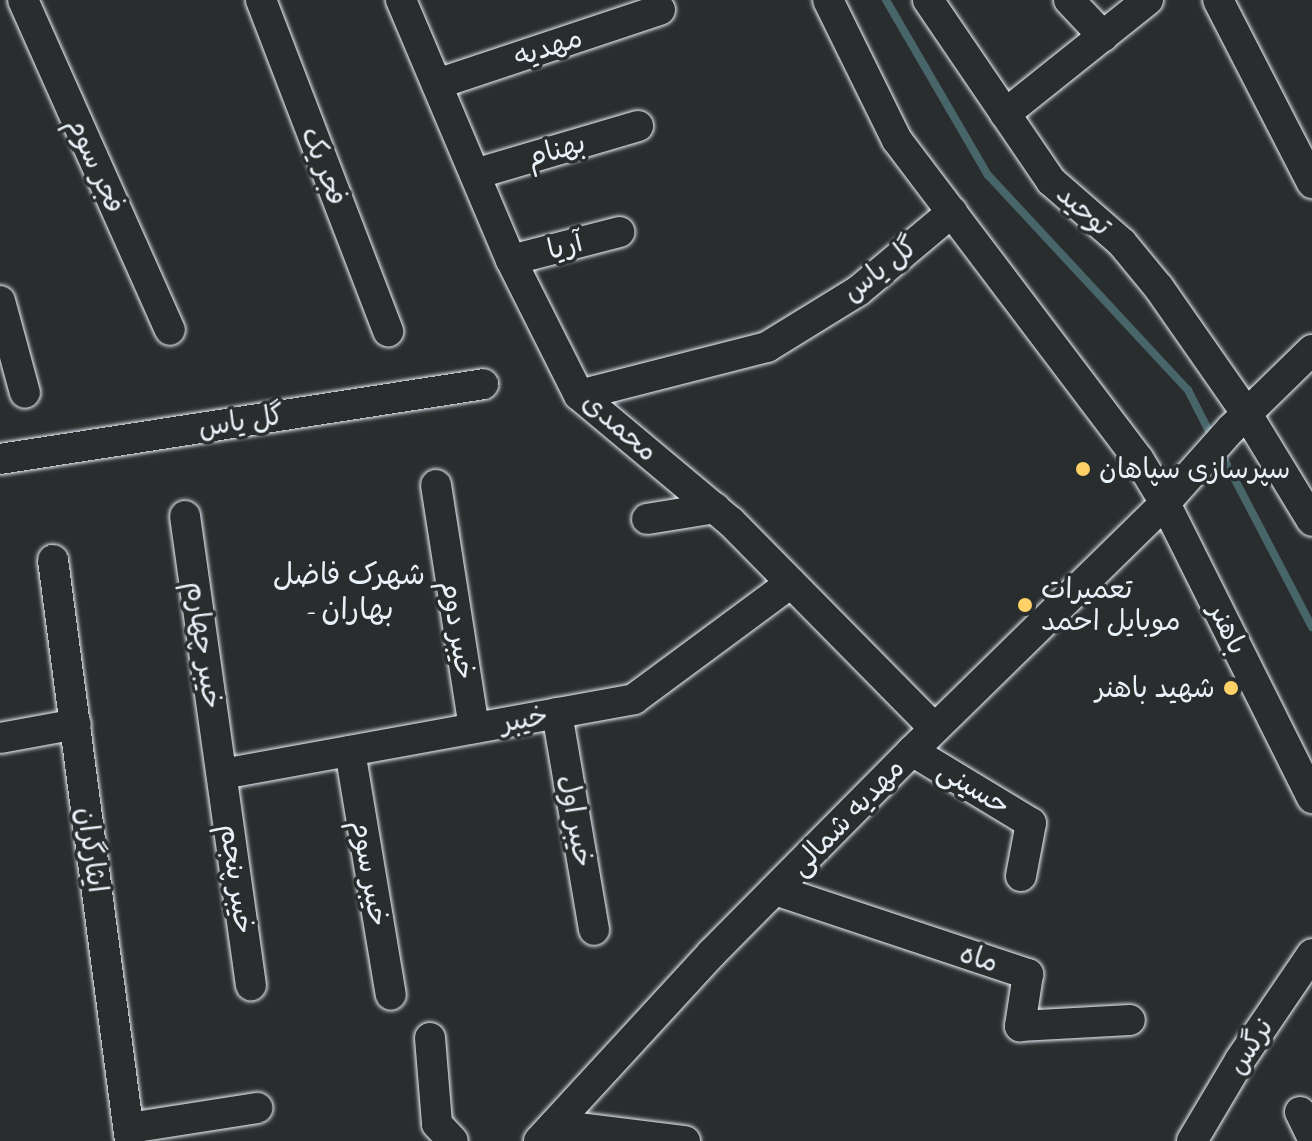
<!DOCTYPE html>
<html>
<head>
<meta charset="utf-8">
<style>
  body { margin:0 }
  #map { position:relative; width:1312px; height:1141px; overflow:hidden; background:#2a2d2e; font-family:Caveat,"Playpen Sans Arabic",sans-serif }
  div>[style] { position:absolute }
  .stream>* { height:8px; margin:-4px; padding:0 4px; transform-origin:4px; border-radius:4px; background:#48666a }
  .roads { filter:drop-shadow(0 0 2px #e8f1f8) drop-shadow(0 0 2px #e8f1f8) }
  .minor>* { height:30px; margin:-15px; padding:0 15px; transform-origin:15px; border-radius:15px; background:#2a2d2e }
  .dots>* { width:22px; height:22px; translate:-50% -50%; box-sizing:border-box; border:4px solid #2a2d2e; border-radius:50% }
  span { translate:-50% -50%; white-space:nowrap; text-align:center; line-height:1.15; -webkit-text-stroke:7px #2a2d2e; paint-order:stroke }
  .street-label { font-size:28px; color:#e8f1f8 }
  .poi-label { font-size:28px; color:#e8f1f8 }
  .left { translate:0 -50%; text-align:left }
  .right { translate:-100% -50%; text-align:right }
  .neighbourhood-label { font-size:30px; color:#e8f1f8 }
</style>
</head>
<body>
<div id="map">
  <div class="stream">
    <i style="left:886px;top:0;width:203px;rotate:59.8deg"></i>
    <i style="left:988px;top:175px;width:294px;rotate:47.1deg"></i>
    <i style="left:1188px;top:390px;width:55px;rotate:63deg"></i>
    <i style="left:1220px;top:451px;width:199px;rotate:62.4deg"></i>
  </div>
  <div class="roads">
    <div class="minor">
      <i style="left:23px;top:0;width:361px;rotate:66deg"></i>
      <i style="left:261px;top:0;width:355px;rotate:69deg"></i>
      <i style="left:401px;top:0;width:282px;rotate:67.1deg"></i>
      <i style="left:511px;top:260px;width:151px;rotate:63.3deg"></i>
      <i style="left:579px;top:395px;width:198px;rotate:39.9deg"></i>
      <i style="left:731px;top:522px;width:289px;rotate:45.4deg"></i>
      <i style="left:828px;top:0;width:156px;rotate:63.8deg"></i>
      <i style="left:897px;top:140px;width:401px;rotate:52.9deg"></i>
      <i style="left:1139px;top:460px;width:50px;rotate:58.8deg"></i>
      <i style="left:1165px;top:503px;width:330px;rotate:63.5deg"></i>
      <i style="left:928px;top:0;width:219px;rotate:55.8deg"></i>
      <i style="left:1051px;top:181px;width:94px;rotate:41.1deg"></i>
      <i style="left:1122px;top:243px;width:58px;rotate:50.6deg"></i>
      <i style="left:1159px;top:288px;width:154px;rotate:55.1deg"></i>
      <i style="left:1247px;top:414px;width:125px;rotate:58.7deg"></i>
      <i style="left:1069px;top:0;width:50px;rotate:46.6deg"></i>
      <i style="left:1218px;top:0;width:206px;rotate:62.8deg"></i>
      <i style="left:437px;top:84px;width:235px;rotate:-18.4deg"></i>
      <i style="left:1005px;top:114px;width:183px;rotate:-38.6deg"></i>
      <i style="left:475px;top:174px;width:170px;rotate:-16.4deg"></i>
      <i style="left:511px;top:260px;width:112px;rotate:-14.5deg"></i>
      <i style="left:0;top:301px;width:95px;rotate:74.8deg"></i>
      <i style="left:579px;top:395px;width:194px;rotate:-14.3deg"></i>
      <i style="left:767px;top:347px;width:107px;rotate:-31.6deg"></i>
      <i style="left:858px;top:291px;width:123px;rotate:-40deg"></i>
      <i style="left:0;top:459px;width:489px;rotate:-8.8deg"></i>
      <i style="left:436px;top:485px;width:246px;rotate:81.1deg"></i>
      <i style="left:185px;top:516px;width:474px;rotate:82deg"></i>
      <i style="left:647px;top:519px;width:69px;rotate:-9.2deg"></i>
      <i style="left:53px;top:560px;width:586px;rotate:82.45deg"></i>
      <i style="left:557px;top:713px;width:220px;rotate:80.3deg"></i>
      <i style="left:0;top:738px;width:77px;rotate:-10.4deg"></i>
      <i style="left:350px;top:751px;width:247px;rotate:80.5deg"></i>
      <i style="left:912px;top:751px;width:139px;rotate:31.2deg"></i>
      <i style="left:1031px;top:823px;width:54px;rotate:100.7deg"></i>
      <i style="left:222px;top:774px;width:419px;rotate:-10.3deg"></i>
      <i style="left:634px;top:699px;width:195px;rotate:-36.5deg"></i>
      <i style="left:775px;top:890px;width:267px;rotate:18.4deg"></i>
      <i style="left:1028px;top:974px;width:53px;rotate:98.7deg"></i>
      <i style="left:1020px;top:1026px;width:110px;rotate:-3.1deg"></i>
      <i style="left:430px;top:1038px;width:86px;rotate:85.3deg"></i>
      <i style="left:437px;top:1124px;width:23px;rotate:47deg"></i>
      <i style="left:1300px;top:1112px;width:28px;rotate:64deg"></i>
      <i style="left:554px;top:1125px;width:132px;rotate:7deg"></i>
      <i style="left:129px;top:1128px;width:130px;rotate:-8.9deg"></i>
      <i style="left:539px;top:1141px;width:255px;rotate:-47.4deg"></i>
      <i style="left:712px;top:953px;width:284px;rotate:-45.3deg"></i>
      <i style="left:912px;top:751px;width:354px;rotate:-44.4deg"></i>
      <i style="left:1165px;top:503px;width:99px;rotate:-48.3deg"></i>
      <i style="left:1231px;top:429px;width:113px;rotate:-44.3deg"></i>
      <i style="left:1192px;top:1141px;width:94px;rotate:-59.3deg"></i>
      <i style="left:1240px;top:1060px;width:128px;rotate:-55.8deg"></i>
    </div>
  </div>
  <div class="dots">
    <i style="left:1083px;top:469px;background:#ffd166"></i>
    <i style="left:1025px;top:605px;background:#ffd166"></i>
    <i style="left:1231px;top:688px;background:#ffd166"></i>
  </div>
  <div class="street-label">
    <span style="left:548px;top:47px;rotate:-18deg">مهدیه</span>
    <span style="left:556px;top:150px;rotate:-16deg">بهنام</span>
    <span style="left:96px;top:165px;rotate:66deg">فجر سوم</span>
    <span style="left:324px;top:166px;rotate:69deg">فجر یک</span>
    <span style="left:1084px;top:210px;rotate:41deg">توحید</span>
    <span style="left:565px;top:246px;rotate:-15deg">آریا</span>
    <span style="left:880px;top:269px;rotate:-38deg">گل یاس</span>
    <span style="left:241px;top:421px;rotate:-9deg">گل یاس</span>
    <span style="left:620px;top:427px;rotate:41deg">محمدی</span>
    <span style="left:1228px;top:629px;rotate:64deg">باهنر</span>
    <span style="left:458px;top:630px;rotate:81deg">خیبر دوم</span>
    <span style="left:204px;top:645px;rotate:82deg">خیبر چهارم</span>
    <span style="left:524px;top:719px;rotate:-10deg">خیبر</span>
    <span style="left:974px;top:788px;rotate:31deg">حسینی</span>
    <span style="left:847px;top:817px;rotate:-46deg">مهدیه شمالی</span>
    <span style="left:576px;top:821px;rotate:80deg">خیبر اول</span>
    <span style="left:92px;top:850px;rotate:82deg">ایثارگران</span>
    <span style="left:370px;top:873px;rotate:80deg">خیبر سوم</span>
    <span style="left:237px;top:879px;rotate:82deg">خیبر پنجم</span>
    <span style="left:979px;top:958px;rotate:18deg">ماه</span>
    <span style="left:1250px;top:1046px;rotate:-57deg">نرگس</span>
  </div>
  <div class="poi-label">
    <span class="left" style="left:1099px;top:469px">سپرسازی سپاهان</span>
    <span class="left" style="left:1041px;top:605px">تعمیرات<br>موبایل احمد</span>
    <span class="right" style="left:1215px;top:688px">شهید باهنر</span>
  </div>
  <div class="neighbourhood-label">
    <span style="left:349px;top:591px">شهرک فاضل<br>- بهاران</span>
  </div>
</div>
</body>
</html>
